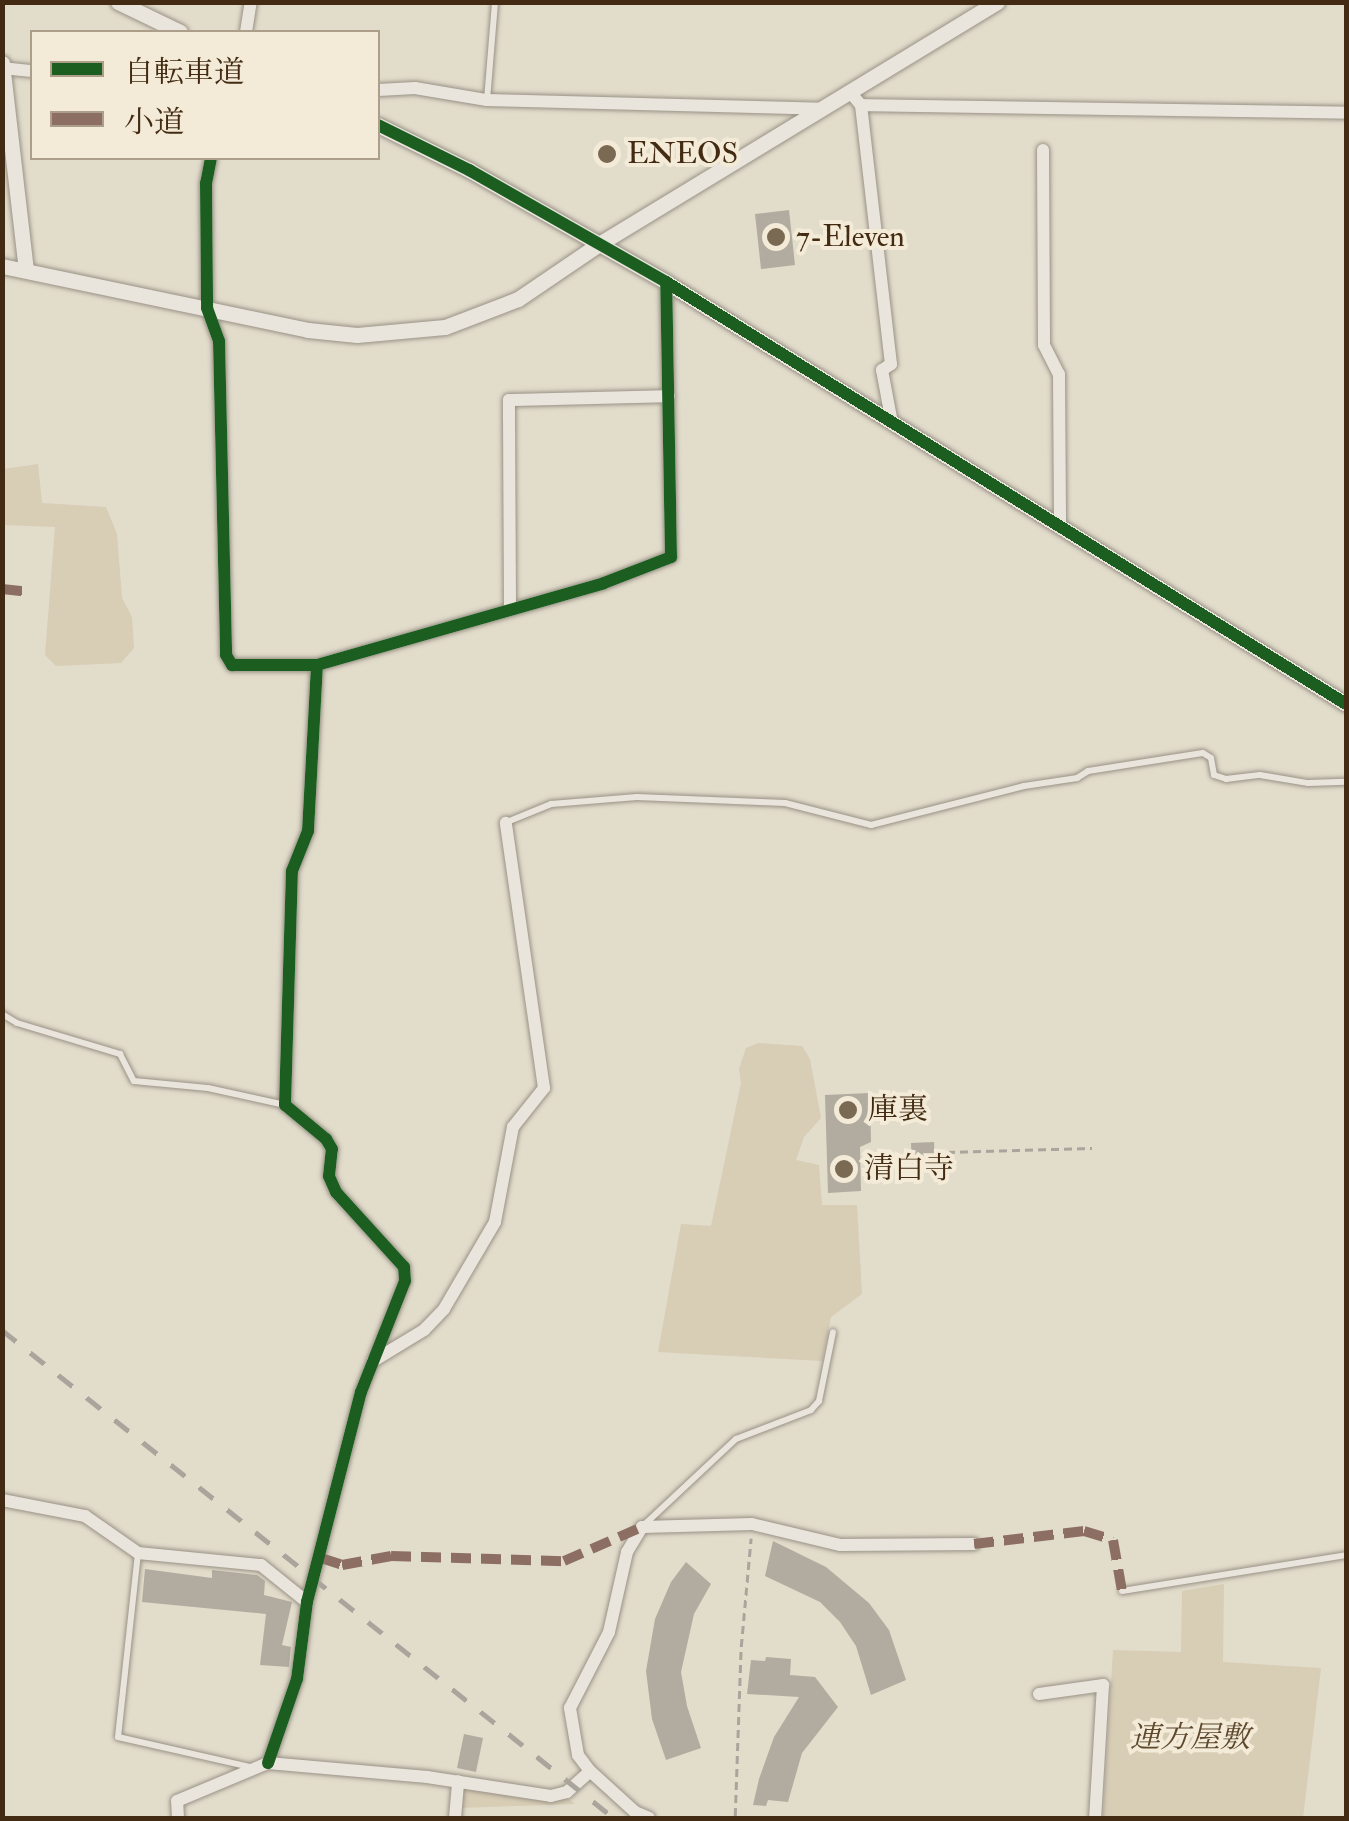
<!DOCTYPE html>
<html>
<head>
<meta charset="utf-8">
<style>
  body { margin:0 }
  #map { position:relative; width:1349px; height:1821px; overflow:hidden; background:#e2dccb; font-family:"IM FELL Double Pica","Noto Serif JP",serif }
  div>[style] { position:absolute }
  .green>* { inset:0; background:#d8cdb5 }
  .building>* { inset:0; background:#b2aca0 }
  .path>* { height:2.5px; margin-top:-1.25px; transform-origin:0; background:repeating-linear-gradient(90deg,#aaa59c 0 8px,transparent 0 13px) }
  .roads { filter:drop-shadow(0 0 2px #999286) drop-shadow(0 0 2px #999286) }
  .service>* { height:6px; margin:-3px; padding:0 3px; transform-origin:3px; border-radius:3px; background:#e9e5dd }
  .minor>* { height:12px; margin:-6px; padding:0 6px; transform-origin:6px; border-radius:6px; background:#e9e5dd }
  .tertiary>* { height:15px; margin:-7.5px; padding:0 7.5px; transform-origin:7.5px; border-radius:7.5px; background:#e9e5dd }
  .rail>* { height:5px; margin-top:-2.5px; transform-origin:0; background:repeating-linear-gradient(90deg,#aaa59c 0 18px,transparent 0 36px) }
  .quiet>* { height:10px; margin-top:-5px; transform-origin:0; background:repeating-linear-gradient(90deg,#8d6e63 0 20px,transparent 0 30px) }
  .cycleway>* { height:12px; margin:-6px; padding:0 6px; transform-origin:6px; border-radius:6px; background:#1b5e20 }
  .dots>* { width:28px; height:28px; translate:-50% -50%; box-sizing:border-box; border:5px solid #f3ebd7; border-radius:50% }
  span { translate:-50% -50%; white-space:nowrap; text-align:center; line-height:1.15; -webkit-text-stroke:8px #f3ebd7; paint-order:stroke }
  .poi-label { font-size:30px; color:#422b12 }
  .left { translate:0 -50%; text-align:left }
  .park-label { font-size:30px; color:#5e492f; font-style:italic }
  .frame { position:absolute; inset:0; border:5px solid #422b12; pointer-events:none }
  .legend { position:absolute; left:30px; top:30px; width:350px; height:130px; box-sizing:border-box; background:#f3ebd7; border:2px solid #ac9e88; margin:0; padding:12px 18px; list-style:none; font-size:30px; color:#422b12 }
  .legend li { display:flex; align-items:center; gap:20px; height:50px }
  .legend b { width:50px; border:2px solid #ac9e88 }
</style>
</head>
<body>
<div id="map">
  <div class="green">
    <i style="clip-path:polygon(38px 464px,42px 503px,106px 507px,117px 534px,122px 598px,132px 617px,134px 648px,121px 663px,56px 666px,45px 655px,55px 527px,2px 525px,3px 469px)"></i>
    <i style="clip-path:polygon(758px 1043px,802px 1046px,810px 1059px,821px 1118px,804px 1137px,796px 1160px,819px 1165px,822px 1205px,857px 1205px,862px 1294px,831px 1317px,822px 1361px,658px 1352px,681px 1224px,711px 1226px,741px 1083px,739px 1069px,746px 1048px)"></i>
    <i style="clip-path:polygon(1224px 1584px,1223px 1662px,1321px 1668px,1303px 1818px,1103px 1818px,1113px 1650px,1181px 1652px,1182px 1591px)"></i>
    <i style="clip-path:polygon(458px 1781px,560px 1792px,575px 1804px,456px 1808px)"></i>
  </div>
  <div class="building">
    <i style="clip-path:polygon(789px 210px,795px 265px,761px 269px,755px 214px)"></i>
    <i style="clip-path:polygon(870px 1093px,871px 1142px,860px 1147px,861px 1191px,828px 1193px,825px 1095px)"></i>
    <i style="clip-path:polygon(934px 1142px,935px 1165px,912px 1166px,911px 1143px)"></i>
    <i style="clip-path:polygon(773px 1541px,826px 1567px,869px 1603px,889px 1630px,906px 1680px,871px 1695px,856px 1646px,840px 1622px,820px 1602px,765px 1576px)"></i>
    <i style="clip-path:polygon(686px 1562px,711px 1584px,694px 1614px,681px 1672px,687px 1706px,701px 1748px,666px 1760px,652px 1719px,646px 1671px,655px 1619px,671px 1582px)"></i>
    <i style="clip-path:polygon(145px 1569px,212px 1578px,212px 1570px,257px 1575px,265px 1581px,264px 1595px,292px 1602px,282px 1645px,291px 1647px,289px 1667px,260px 1665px,266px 1614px,142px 1602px)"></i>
    <i style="clip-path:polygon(766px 1657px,791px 1659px,790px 1675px,815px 1677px,838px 1707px,802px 1753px,788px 1802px,768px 1800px,766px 1806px,753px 1805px,759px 1779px,774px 1737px,799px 1697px,747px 1694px,751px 1660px,765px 1661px)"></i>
    <i style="clip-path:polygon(464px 1734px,483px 1738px,476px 1772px,457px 1768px)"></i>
  </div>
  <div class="path">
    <i style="left:947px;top:1152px;width:145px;rotate:-1.6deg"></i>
    <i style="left:735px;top:1816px;width:169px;rotate:-88deg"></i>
    <i style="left:741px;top:1647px;width:109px;rotate:-84.8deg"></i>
  </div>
  <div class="roads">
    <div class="service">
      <i style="left:487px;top:100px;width:98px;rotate:-85.3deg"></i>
      <i style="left:507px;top:822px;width:48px;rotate:-22.2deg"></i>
      <i style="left:551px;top:804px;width:86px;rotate:-4.7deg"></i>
      <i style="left:637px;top:797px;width:148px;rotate:2.3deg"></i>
      <i style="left:785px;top:803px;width:89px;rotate:14.3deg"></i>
      <i style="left:871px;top:825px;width:158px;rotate:-14.3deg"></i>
      <i style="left:1024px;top:786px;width:54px;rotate:-8.6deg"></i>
      <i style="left:1077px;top:778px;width:13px;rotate:-32deg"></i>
      <i style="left:1088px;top:771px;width:116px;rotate:-8.9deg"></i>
      <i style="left:1203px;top:753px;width:9px;rotate:32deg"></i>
      <i style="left:1211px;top:758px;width:17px;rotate:80deg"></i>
      <i style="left:1214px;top:775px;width:13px;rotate:18deg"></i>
      <i style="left:1226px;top:779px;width:34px;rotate:-7deg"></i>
      <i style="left:1260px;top:775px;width:49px;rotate:9.5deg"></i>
      <i style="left:1308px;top:783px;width:38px;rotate:-2deg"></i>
      <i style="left:2px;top:1014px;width:17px;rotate:31deg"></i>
      <i style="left:17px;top:1023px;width:108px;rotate:16.8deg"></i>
      <i style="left:120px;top:1054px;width:30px;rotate:63deg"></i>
      <i style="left:134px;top:1081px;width:74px;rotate:5.4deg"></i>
      <i style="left:208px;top:1088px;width:79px;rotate:12.4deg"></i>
      <i style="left:644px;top:1525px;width:126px;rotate:-43.1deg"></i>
      <i style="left:736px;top:1439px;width:80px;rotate:-21.1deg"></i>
      <i style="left:811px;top:1410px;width:12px;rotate:-48deg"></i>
      <i style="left:819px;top:1401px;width:70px;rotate:-78.5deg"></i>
      <i style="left:138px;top:1553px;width:185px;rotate:96.2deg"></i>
      <i style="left:118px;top:1737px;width:135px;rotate:12.8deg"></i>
      <i style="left:1122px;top:1591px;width:227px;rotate:-9.1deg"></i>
    </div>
    <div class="minor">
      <i style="left:246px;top:32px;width:30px;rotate:-81deg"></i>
      <i style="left:2px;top:68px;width:30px;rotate:6deg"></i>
      <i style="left:378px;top:90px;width:37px;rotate:-3deg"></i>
      <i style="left:415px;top:88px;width:73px;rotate:9.5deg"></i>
      <i style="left:487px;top:100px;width:335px;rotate:1.5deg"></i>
      <i style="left:850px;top:92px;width:17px;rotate:50deg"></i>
      <i style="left:861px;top:105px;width:485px;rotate:0.9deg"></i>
      <i style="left:861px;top:105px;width:261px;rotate:83.4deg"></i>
      <i style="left:891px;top:364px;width:11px;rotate:146deg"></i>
      <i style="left:882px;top:370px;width:54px;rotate:79.3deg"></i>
      <i style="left:1043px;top:150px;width:195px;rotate:89.7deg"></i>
      <i style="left:1044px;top:345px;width:33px;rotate:63deg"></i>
      <i style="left:1059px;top:374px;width:152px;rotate:89.6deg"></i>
      <i style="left:211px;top:158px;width:25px;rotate:101deg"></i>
      <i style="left:206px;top:183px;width:125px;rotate:89.5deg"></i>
      <i style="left:207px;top:308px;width:35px;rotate:70deg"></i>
      <i style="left:219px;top:341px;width:314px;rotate:88.7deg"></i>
      <i style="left:226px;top:655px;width:12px;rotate:59deg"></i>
      <i style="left:232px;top:665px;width:85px"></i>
      <i style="left:317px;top:665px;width:298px;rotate:-15.9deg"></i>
      <i style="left:604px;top:583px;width:72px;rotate:-21.2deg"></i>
      <i style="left:671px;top:557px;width:275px;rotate:-91deg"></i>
      <i style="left:510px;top:606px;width:206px;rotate:-90.3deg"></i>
      <i style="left:509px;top:400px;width:160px;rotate:-1.4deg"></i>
      <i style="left:373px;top:1361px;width:60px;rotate:-31.3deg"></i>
      <i style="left:424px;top:1330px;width:29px;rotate:-46deg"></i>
      <i style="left:444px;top:1309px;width:101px;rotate:-59.6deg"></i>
      <i style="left:495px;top:1222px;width:97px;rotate:-79.3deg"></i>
      <i style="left:513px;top:1127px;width:50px;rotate:-51.5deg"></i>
      <i style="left:544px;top:1088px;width:268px;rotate:-98.2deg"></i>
      <i style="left:2px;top:1500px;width:85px;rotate:10.9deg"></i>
      <i style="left:85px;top:1516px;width:65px;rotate:34.9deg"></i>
      <i style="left:138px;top:1553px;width:124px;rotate:5.6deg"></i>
      <i style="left:261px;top:1565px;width:59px;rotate:38.8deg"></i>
      <i style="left:1039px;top:1694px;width:65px;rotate:-8deg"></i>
      <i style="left:1103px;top:1685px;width:133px;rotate:93.4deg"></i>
      <i style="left:268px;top:1763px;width:89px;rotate:-71deg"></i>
      <i style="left:297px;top:1679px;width:78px;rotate:-82.6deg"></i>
      <i style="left:307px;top:1602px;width:217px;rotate:-75.6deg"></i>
      <i style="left:361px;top:1392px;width:119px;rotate:-68.4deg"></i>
      <i style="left:405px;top:1281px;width:14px;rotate:-94deg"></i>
      <i style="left:404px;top:1267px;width:101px;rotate:-132.2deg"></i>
      <i style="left:336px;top:1192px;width:17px;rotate:-114deg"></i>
      <i style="left:329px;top:1176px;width:27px;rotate:-84deg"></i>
      <i style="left:332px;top:1149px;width:12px;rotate:-121deg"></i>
      <i style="left:326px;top:1139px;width:53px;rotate:-140.3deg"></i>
      <i style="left:285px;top:1105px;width:234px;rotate:-88.3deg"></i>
      <i style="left:292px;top:871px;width:43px;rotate:-68.2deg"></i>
      <i style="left:308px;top:831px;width:166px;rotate:-86.9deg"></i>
      <i style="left:590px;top:1771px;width:20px;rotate:-127deg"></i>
      <i style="left:578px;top:1755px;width:48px;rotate:-99.7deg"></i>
      <i style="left:570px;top:1708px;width:85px;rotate:-62.8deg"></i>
      <i style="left:609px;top:1632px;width:82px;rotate:-77.3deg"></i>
      <i style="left:627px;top:1552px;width:29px;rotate:-59deg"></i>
      <i style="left:642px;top:1527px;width:110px;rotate:-1.6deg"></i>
      <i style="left:752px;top:1524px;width:90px;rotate:13.4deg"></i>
      <i style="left:840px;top:1545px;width:134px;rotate:-0.4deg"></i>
      <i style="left:178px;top:1818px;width:17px;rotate:-93deg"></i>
      <i style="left:177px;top:1801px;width:99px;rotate:-22.7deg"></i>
      <i style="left:268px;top:1763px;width:160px;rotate:5deg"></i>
      <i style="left:427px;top:1777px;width:125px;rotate:8.7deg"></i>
      <i style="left:551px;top:1796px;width:16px;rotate:-14deg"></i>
      <i style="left:567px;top:1792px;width:31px;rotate:-42deg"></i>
      <i style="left:590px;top:1771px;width:61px;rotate:42.3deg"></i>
      <i style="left:635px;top:1812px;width:15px;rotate:23deg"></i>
      <i style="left:455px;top:1818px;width:37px;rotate:-85deg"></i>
    </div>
    <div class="tertiary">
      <i style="left:118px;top:2px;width:69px;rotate:25.8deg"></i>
      <i style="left:2px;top:63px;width:207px;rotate:83.4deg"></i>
      <i style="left:378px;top:125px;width:102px;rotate:26.3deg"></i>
      <i style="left:469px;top:170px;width:227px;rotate:29.6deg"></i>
      <i style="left:666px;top:282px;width:800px;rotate:31.82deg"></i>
      <i style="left:2px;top:266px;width:313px;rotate:11.8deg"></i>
      <i style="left:308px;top:330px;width:49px;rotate:5.8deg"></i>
      <i style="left:357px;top:335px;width:88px;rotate:-5.2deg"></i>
      <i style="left:445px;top:327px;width:78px;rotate:-21deg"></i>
      <i style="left:518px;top:299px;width:98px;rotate:-34.2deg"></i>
      <i style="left:599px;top:244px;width:466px;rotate:-31.3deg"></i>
    </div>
  </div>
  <div class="rail">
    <i style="left:2px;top:1330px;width:783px;rotate:38.57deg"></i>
  </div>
  <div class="quiet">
    <i style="left:2px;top:589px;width:28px;rotate:6deg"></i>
    <i style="left:974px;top:1544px;width:111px;rotate:-6.7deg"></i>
    <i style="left:1084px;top:1531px;width:30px;rotate:17deg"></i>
    <i style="left:1113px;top:1540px;width:52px;rotate:80deg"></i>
    <i style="left:321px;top:1558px;width:22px;rotate:18deg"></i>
    <i style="left:342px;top:1565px;width:50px;rotate:-10.4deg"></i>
    <i style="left:391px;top:1556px;width:173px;rotate:1.7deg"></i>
    <i style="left:564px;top:1561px;width:85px;rotate:-23.6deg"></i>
  </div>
  <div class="cycleway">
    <i style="left:378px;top:125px;width:102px;rotate:26.3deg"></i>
    <i style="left:469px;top:170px;width:227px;rotate:29.6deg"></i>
    <i style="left:666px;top:282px;width:800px;rotate:31.82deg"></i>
    <i style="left:211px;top:158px;width:25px;rotate:101deg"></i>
    <i style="left:206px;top:183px;width:125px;rotate:89.5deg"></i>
    <i style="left:207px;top:308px;width:35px;rotate:70deg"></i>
    <i style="left:219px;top:341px;width:314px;rotate:88.7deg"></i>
    <i style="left:226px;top:655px;width:12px;rotate:59deg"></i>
    <i style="left:232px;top:665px;width:85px"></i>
    <i style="left:317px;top:665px;width:298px;rotate:-15.9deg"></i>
    <i style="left:604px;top:583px;width:72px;rotate:-21.2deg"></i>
    <i style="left:671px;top:557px;width:275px;rotate:-91deg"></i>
    <i style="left:268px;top:1763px;width:89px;rotate:-71deg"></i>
    <i style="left:297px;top:1679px;width:78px;rotate:-82.6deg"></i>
    <i style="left:307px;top:1602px;width:217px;rotate:-75.6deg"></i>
    <i style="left:361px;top:1392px;width:119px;rotate:-68.4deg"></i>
    <i style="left:405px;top:1281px;width:14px;rotate:-94deg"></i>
    <i style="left:404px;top:1267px;width:101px;rotate:-132.2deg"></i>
    <i style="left:336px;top:1192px;width:17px;rotate:-114deg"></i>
    <i style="left:329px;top:1176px;width:27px;rotate:-84deg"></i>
    <i style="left:332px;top:1149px;width:12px;rotate:-121deg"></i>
    <i style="left:326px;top:1139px;width:53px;rotate:-140.3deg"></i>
    <i style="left:285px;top:1105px;width:234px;rotate:-88.3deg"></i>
    <i style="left:292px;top:871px;width:43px;rotate:-68.2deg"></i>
    <i style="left:308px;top:831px;width:166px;rotate:-86.9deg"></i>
  </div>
  <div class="dots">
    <i style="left:607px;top:154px;background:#7a6953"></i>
    <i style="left:776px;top:237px;background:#7a6953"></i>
    <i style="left:848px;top:1110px;background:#7a6953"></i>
    <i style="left:844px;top:1169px;background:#7a6953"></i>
  </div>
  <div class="poi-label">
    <span class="left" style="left:627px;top:154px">ENEOS</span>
    <span class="left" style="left:796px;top:237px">7-Eleven</span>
    <span class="left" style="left:868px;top:1110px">庫裏</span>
    <span class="left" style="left:864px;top:1169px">清白寺</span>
  </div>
  <div class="park-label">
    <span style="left:1190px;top:1738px">連方屋敷</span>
  </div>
  <div class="frame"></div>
  <ul class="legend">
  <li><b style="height:12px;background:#1b5e20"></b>自転車道</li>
  <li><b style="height:12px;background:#8d6e63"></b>小道</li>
  </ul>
</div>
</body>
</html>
